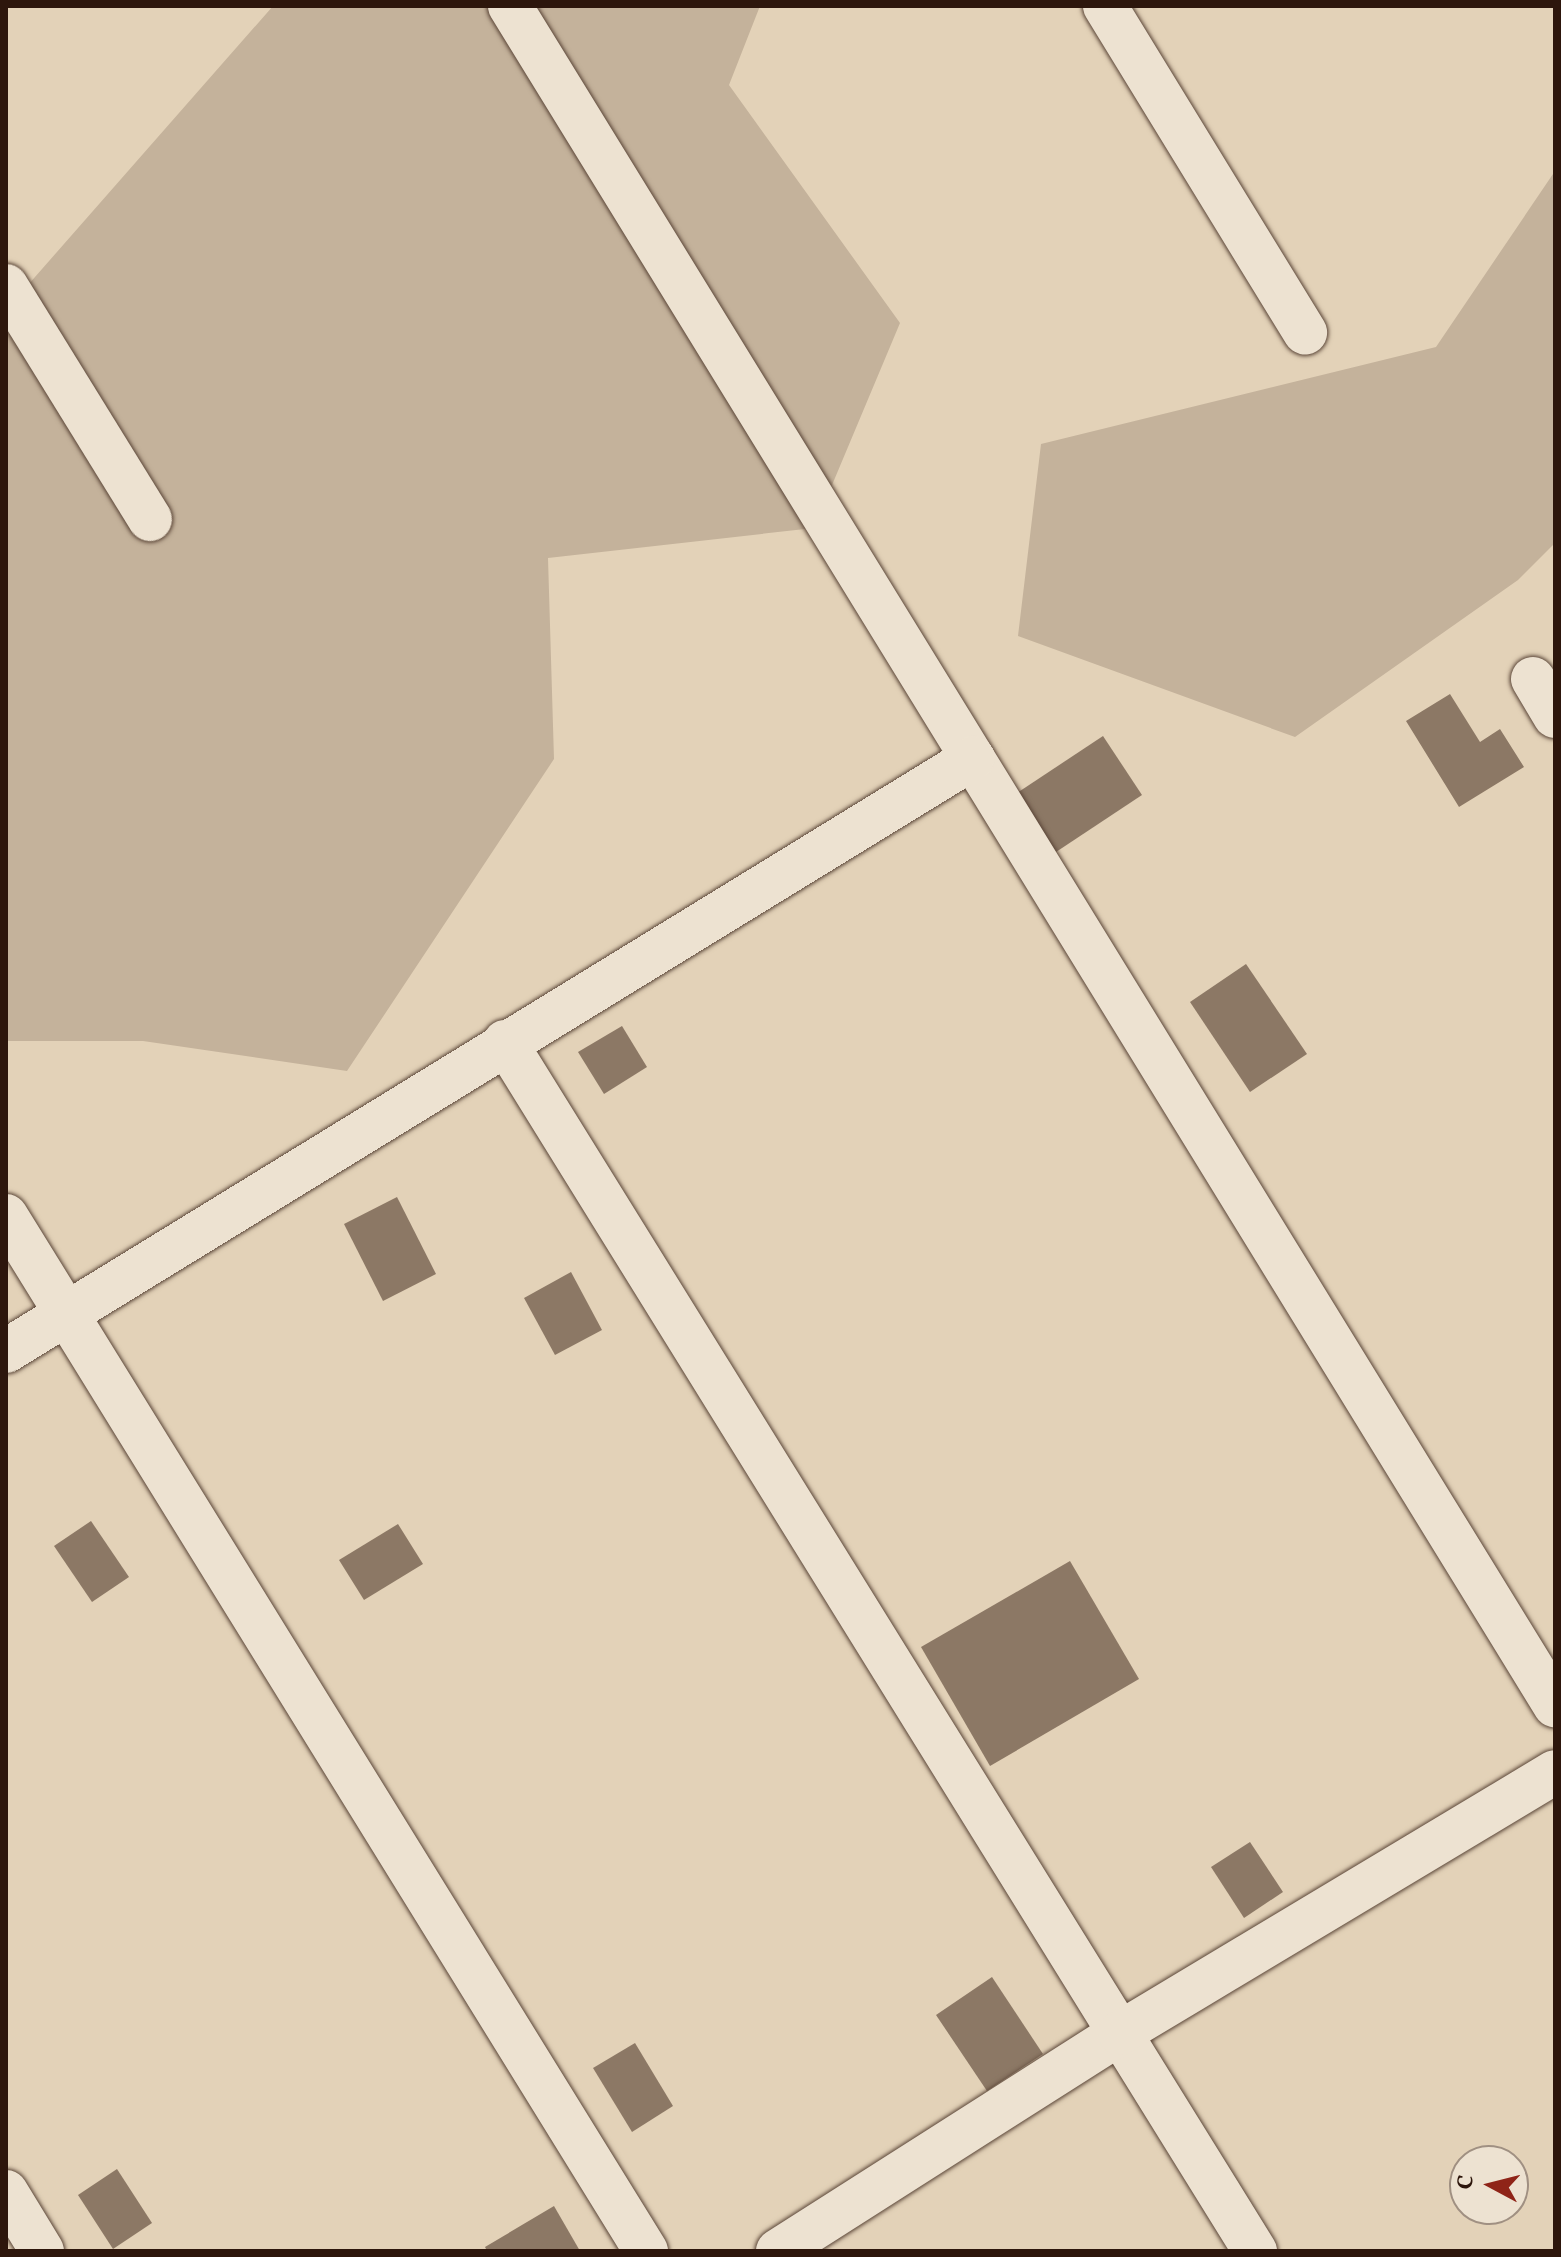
<!DOCTYPE html>
<html>
<head>
<meta charset="utf-8">
<style>
  body { margin:0 }
  #map { position:relative; width:1561px; height:2257px; overflow:hidden; background:#e3d2b8; font-family:Vollkorn,serif }
  div>[style] { position:absolute }
  .green>* { inset:0; background:#c4b29b }
  .building>* { inset:0; background:#8c7865 }
  .roads { filter:drop-shadow(0 0 2px #5a4537) drop-shadow(0 0 2px #5a4537) }
  .minor>* { height:44px; margin:-22px; padding:0 22px; transform-origin:22px; border-radius:22px; background:#ede2d1 }
  span { translate:-50% -50%; white-space:nowrap; text-align:center; line-height:1.15; -webkit-text-stroke:8px #ede2d1; paint-order:stroke }
  .frame { position:absolute; inset:0; border:8px solid #2d160c; pointer-events:none }
  .north { position:absolute; left:1449px; top:2145px; width:80px; height:80px; box-sizing:border-box; background:#ede2d1; border:2px solid #a09082; border-radius:50%; rotate:277deg; font-size:22px; font-weight:700; line-height:32px; text-align:center; color:#2d160c }
  .north::after { content:''; display:block; margin:auto; width:28px; height:36px; background:#8f2418; clip-path:polygon(50% 0,100% 100%,50% 72%,0 100%) }
</style>
</head>
<body>
<div id="map">
  <div class="green">
    <i style="clip-path:polygon(273px 6px,760px 6px,729px 85px,900px 323px,814px 528px,548px 558px,554px 759px,347px 1071px,143px 1041px,6px 1041px,6px 310px)"></i>
    <i style="clip-path:polygon(1555px 171px,1555px 543px,1518px 580px,1295px 737px,1018px 636px,1041px 444px,1436px 347px)"></i>
  </div>
  <div class="building">
    <i style="clip-path:polygon(1450px 694px,1480px 742px,1500px 729px,1524px 767px,1459px 807px,1406px 721px)"></i>
    <i style="clip-path:polygon(1103px 736px,1142px 795px,1056px 852px,1017px 793px)"></i>
    <i style="clip-path:polygon(1246px 964px,1307px 1054px,1250px 1092px,1190px 1002px)"></i>
    <i style="clip-path:polygon(622px 1026px,647px 1067px,604px 1094px,578px 1052px)"></i>
    <i style="clip-path:polygon(397px 1197px,436px 1274px,383px 1301px,344px 1224px)"></i>
    <i style="clip-path:polygon(571px 1272px,602px 1330px,555px 1355px,524px 1298px)"></i>
    <i style="clip-path:polygon(91px 1521px,129px 1577px,92px 1602px,54px 1546px)"></i>
    <i style="clip-path:polygon(398px 1524px,423px 1564px,364px 1600px,339px 1560px)"></i>
    <i style="clip-path:polygon(1070px 1561px,1139px 1679px,990px 1766px,921px 1647px)"></i>
    <i style="clip-path:polygon(1250px 1842px,1283px 1892px,1244px 1918px,1211px 1867px)"></i>
    <i style="clip-path:polygon(992px 1977px,1043px 2054px,987px 2091px,936px 2015px)"></i>
    <i style="clip-path:polygon(635px 2043px,673px 2106px,632px 2132px,593px 2068px)"></i>
    <i style="clip-path:polygon(117px 2169px,152px 2223px,113px 2249px,78px 2195px)"></i>
    <i style="clip-path:polygon(554px 2206px,580px 2251px,487px 2251px,485px 2247px)"></i>
  </div>
  <div class="roads">
    <div class="minor">
      <i style="left:510px;top:6px;width:1995px;rotate:58.41deg"></i>
      <i style="left:1105px;top:6px;width:383px;rotate:58.5deg"></i>
      <i style="left:6px;top:286px;width:274px;rotate:58.3deg"></i>
      <i style="left:1533px;top:679px;width:43px;rotate:59.3deg"></i>
      <i style="left:505px;top:1042px;width:1423px;rotate:58.19deg"></i>
      <i style="left:6px;top:1216px;width:1217px;rotate:58.27deg"></i>
      <i style="left:6px;top:1351px;width:1134px;rotate:-31.52deg"></i>
      <i style="left:6px;top:2192px;width:69px;rotate:58.6deg"></i>
      <i style="left:778px;top:2251px;width:406px;rotate:-32.5deg"></i>
      <i style="left:1120px;top:2033px;width:507px;rotate:-30.96deg"></i>
    </div>
  </div>
  <div class="frame"></div>
  <div class="north">С</div>
</div>
</body>
</html>
